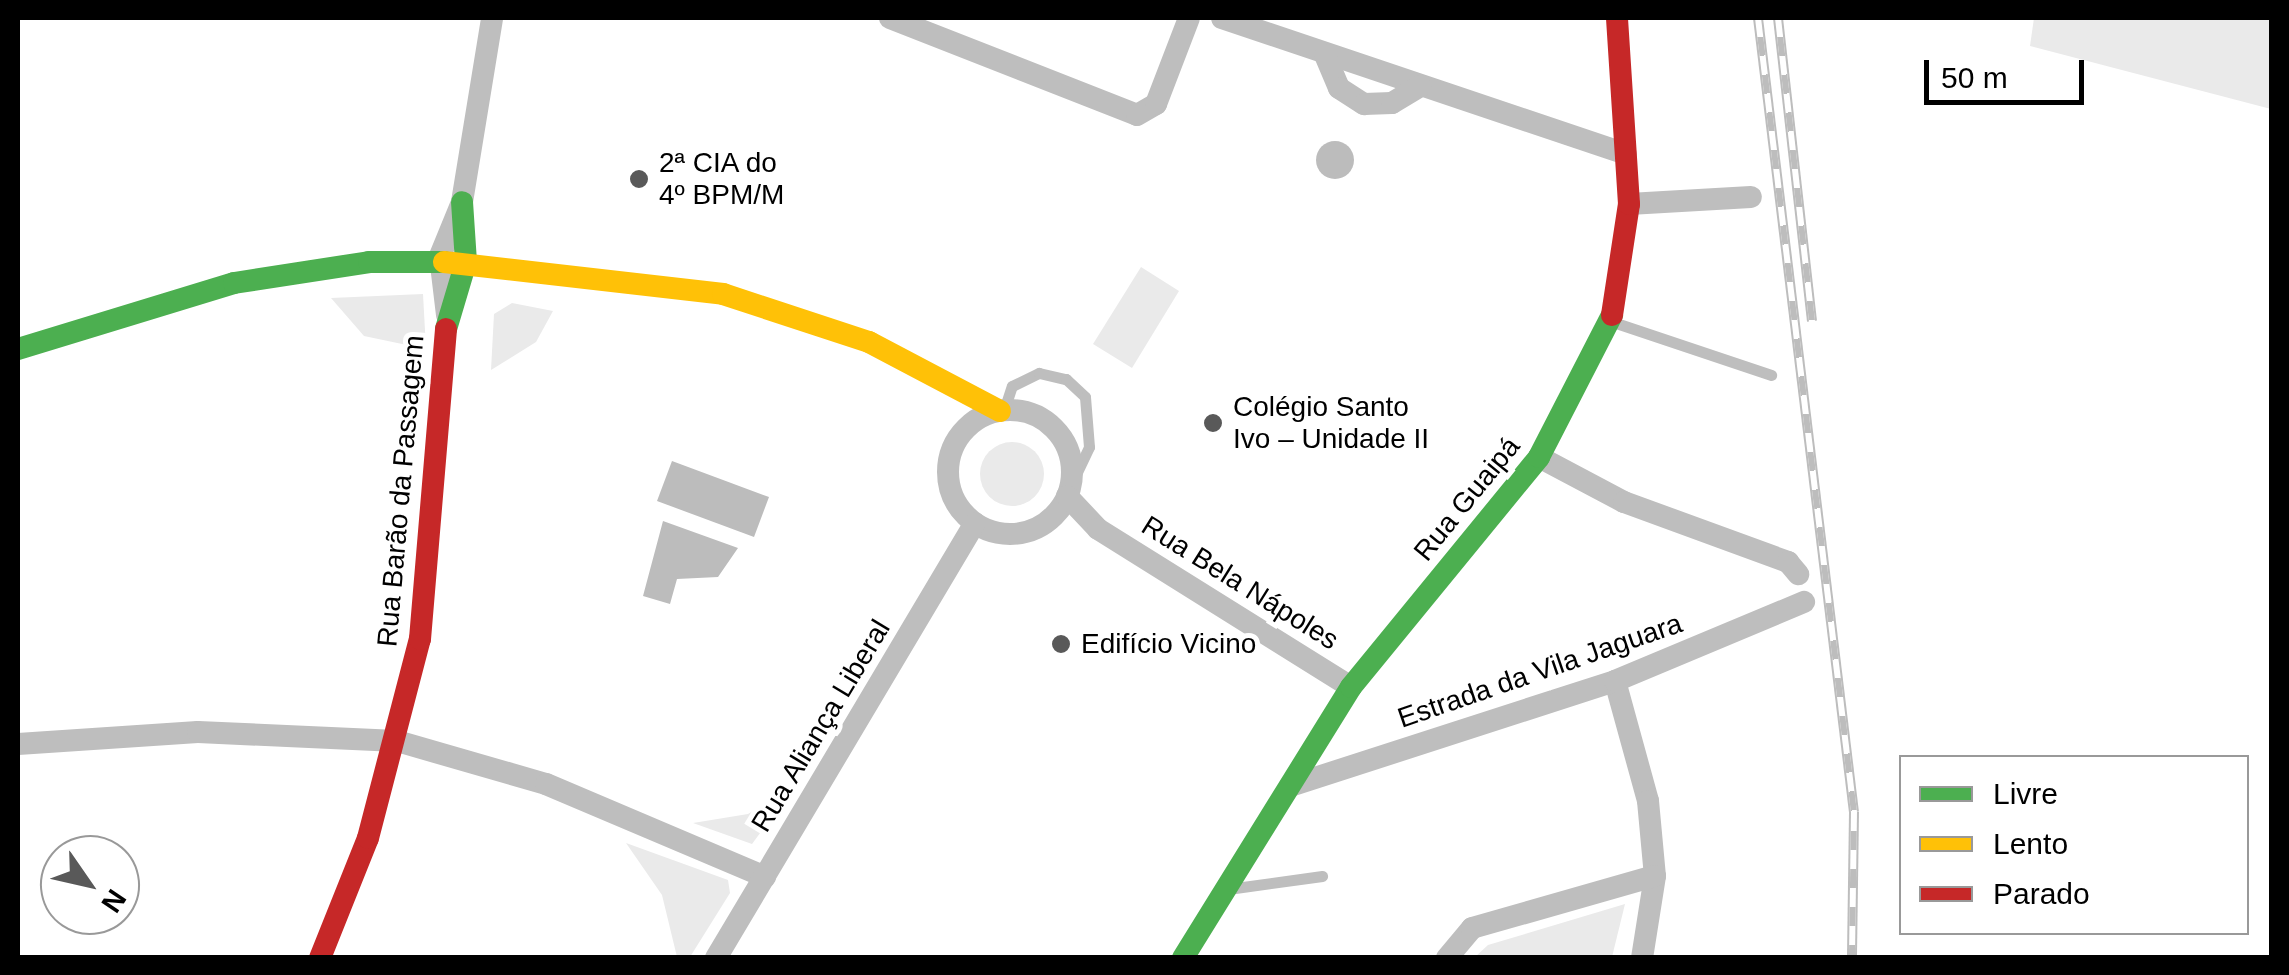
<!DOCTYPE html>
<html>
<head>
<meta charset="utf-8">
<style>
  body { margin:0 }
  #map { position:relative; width:2289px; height:975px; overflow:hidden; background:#fff; font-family:Helvetica,sans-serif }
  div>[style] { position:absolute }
  .green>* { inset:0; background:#eaeaea }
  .round { border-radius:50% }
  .water>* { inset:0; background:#bcbcbc }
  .lane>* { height:11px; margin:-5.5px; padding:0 5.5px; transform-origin:5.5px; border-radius:5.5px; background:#bebebe }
  .street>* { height:22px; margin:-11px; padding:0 11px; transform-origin:11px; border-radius:11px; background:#bebebe }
  .street>.ring { margin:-11px; padding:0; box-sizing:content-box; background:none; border:22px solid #bebebe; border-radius:50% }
  .fast>* { height:22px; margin:-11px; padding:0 11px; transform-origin:11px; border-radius:11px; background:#4caf50 }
  .slow>* { height:22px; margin:-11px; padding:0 11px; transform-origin:11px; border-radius:11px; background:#ffc107 }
  .jam>* { height:22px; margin:-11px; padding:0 11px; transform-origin:11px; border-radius:11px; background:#c62828 }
  .rail>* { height:10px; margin-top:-5px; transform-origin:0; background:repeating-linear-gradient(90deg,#fff 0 19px,#bdbdbd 0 38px); box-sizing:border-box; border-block:2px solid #bdbdbd }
  .dots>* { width:28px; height:28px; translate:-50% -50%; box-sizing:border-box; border:5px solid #fff; border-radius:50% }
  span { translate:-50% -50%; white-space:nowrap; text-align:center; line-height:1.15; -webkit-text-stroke:10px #fff; paint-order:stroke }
  .poi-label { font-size:28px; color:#000 }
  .left { translate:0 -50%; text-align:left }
  .street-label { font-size:28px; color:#000 }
  .frame { position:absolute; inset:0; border:20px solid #000; pointer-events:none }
  .legend { position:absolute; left:1899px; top:755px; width:350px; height:180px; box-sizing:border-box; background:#fff; border:2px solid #999; margin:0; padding:12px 18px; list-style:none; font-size:30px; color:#000 }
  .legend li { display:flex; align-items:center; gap:20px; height:50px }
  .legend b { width:50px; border:2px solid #999 }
  .north { position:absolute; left:40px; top:835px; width:100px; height:100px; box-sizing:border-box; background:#fff; border:2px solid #999; border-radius:50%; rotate:124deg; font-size:28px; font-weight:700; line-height:40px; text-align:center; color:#000 }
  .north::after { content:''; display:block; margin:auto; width:35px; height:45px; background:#595959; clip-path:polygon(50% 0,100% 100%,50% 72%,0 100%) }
  .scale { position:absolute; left:1924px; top:60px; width:160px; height:45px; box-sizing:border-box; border:5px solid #000; border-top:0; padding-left:12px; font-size:30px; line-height:35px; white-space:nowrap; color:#000; -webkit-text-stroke:8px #fff; paint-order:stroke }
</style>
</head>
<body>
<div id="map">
  <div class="green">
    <i style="clip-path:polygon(2034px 18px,2271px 18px,2271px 109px,2030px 46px)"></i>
    <i style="clip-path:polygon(1141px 267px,1179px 291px,1132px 368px,1093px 344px)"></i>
    <i style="clip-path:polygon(423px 294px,426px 349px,364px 336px,331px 298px)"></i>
    <i style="clip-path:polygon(512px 303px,553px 311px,536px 342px,491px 370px,494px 314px)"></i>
    <i class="round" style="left:980px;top:442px;width:64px;height:64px"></i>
    <i style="clip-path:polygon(794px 787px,752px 844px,693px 823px,748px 814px)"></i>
    <i style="clip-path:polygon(626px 843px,728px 880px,730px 893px,690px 957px,677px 957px,662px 895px)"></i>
    <i style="clip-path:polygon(1625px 904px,1612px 957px,1475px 957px,1488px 945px)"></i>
  </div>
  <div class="water">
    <i class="round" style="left:1316px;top:141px;width:38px;height:38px"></i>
    <i style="clip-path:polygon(672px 461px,769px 497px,754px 537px,657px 501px)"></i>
    <i style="clip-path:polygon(663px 521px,738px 548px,718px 577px,677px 579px,670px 604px,643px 596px)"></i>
  </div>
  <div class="lane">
    <i style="left:1610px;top:321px;width:170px;rotate:18.5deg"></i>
    <i style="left:1004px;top:410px;width:25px;rotate:-72deg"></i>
    <i style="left:1012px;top:386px;width:30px;rotate:-26deg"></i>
    <i style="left:1039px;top:373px;width:28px;rotate:13deg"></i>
    <i style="left:1066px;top:379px;width:26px;rotate:43deg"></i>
    <i style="left:1085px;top:397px;width:50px;rotate:85.4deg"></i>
    <i style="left:1089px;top:447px;width:44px;rotate:115.4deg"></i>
    <i style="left:1228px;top:889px;width:95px;rotate:-7.9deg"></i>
  </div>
  <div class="street">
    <i style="left:890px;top:18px;width:265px;rotate:21.4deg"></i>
    <i style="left:1137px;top:115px;width:22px;rotate:-30deg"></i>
    <i style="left:1156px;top:104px;width:92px;rotate:-69deg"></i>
    <i style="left:1222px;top:18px;width:426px;rotate:18.6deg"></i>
    <i style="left:1325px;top:55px;width:36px;rotate:67deg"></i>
    <i style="left:1339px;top:88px;width:30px;rotate:33deg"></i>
    <i style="left:1364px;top:104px;width:28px;rotate:-2deg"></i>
    <i style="left:1392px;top:103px;width:33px;rotate:-31deg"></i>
    <i style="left:1629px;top:204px;width:122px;rotate:-3.3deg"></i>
    <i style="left:447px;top:315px;width:59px;rotate:-96.8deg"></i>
    <i style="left:440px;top:256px;width:58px;rotate:-67.8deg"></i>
    <i style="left:462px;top:202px;width:186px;rotate:-80.7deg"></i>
    <i class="ring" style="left:948px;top:410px;width:102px;height:102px"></i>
    <i style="left:1539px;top:457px;width:96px;rotate:27.9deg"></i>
    <i style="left:1624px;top:502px;width:175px;rotate:20.1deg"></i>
    <i style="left:1788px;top:562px;width:16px;rotate:50deg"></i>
    <i style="left:1067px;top:496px;width:45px;rotate:46.8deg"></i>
    <i style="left:1098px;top:529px;width:298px;rotate:32deg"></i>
    <i style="left:1615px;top:681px;width:124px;rotate:74.6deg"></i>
    <i style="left:1648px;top:801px;width:75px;rotate:84.7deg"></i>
    <i style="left:1655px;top:876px;width:83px;rotate:99deg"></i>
    <i style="left:18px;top:744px;width:180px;rotate:-3.8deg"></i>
    <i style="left:198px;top:732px;width:199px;rotate:2.6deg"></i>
    <i style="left:397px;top:741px;width:155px;rotate:16.1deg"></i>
    <i style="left:546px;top:784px;width:238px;rotate:23deg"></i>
    <i style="left:1290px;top:786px;width:342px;rotate:-17.9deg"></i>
    <i style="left:1615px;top:681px;width:205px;rotate:-22.7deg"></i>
    <i style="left:716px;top:958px;width:506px;rotate:-59.23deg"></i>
    <i style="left:1447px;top:958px;width:39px;rotate:-50deg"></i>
    <i style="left:1472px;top:928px;width:190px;rotate:-15.9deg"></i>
  </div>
  <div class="fast">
    <i style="left:446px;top:329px;width:70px;rotate:-73.4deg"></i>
    <i style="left:466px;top:262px;width:60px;rotate:-93.8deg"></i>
    <i style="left:18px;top:349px;width:226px;rotate:-17deg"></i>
    <i style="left:234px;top:283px;width:137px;rotate:-8.8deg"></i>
    <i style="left:369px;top:262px;width:75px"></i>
    <i style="left:1183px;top:958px;width:319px;rotate:-58.2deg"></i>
    <i style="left:1351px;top:687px;width:297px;rotate:-50.7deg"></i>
    <i style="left:1539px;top:457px;width:160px;rotate:-62.8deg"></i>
  </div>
  <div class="slow">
    <i style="left:444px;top:262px;width:281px;rotate:6.5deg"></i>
    <i style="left:723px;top:294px;width:154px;rotate:18.2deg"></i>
    <i style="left:869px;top:342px;width:148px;rotate:27.8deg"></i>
  </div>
  <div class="jam">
    <i style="left:1612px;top:315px;width:112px;rotate:-81.3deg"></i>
    <i style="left:1629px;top:204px;width:186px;rotate:-93.7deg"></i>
    <i style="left:320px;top:958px;width:129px;rotate:-68.2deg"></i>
    <i style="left:368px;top:838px;width:206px;rotate:-75.4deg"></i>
    <i style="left:420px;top:639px;width:311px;rotate:-85.2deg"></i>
  </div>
  <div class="rail">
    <i style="left:1758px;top:18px;width:800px;rotate:83.11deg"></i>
    <i style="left:1854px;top:812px;width:146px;rotate:90.8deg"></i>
    <i style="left:1778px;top:18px;width:305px;rotate:83.6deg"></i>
  </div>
  <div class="dots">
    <i style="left:639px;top:179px;background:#595959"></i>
    <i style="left:1213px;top:423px;background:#595959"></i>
    <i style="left:1061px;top:644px;background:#595959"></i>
  </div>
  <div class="poi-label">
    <span class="left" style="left:659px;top:179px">2ª CIA do<br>4º BPM/M</span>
    <span class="left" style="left:1233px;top:423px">Colégio Santo<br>Ivo – Unidade II</span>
    <span class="left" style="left:1081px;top:644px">Edifício Vicino</span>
  </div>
  <div class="street-label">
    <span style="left:401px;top:491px;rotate:-85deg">Rua Barão da Passagem</span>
    <span style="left:1467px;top:499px;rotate:-51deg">Rua Guaipá</span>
    <span style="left:1240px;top:583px;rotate:32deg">Rua Bela Nápoles</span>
    <span style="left:1540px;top:671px;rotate:-19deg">Estrada da Vila Jaguara</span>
    <span style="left:821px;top:726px;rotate:-59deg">Rua Aliança Liberal</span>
  </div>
  <div class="frame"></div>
  <ul class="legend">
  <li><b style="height:12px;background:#4caf50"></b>Livre</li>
  <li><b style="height:12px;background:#ffc107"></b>Lento</li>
  <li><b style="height:12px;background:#c62828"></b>Parado</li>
  </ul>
  <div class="north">N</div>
  <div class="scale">50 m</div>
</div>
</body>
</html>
